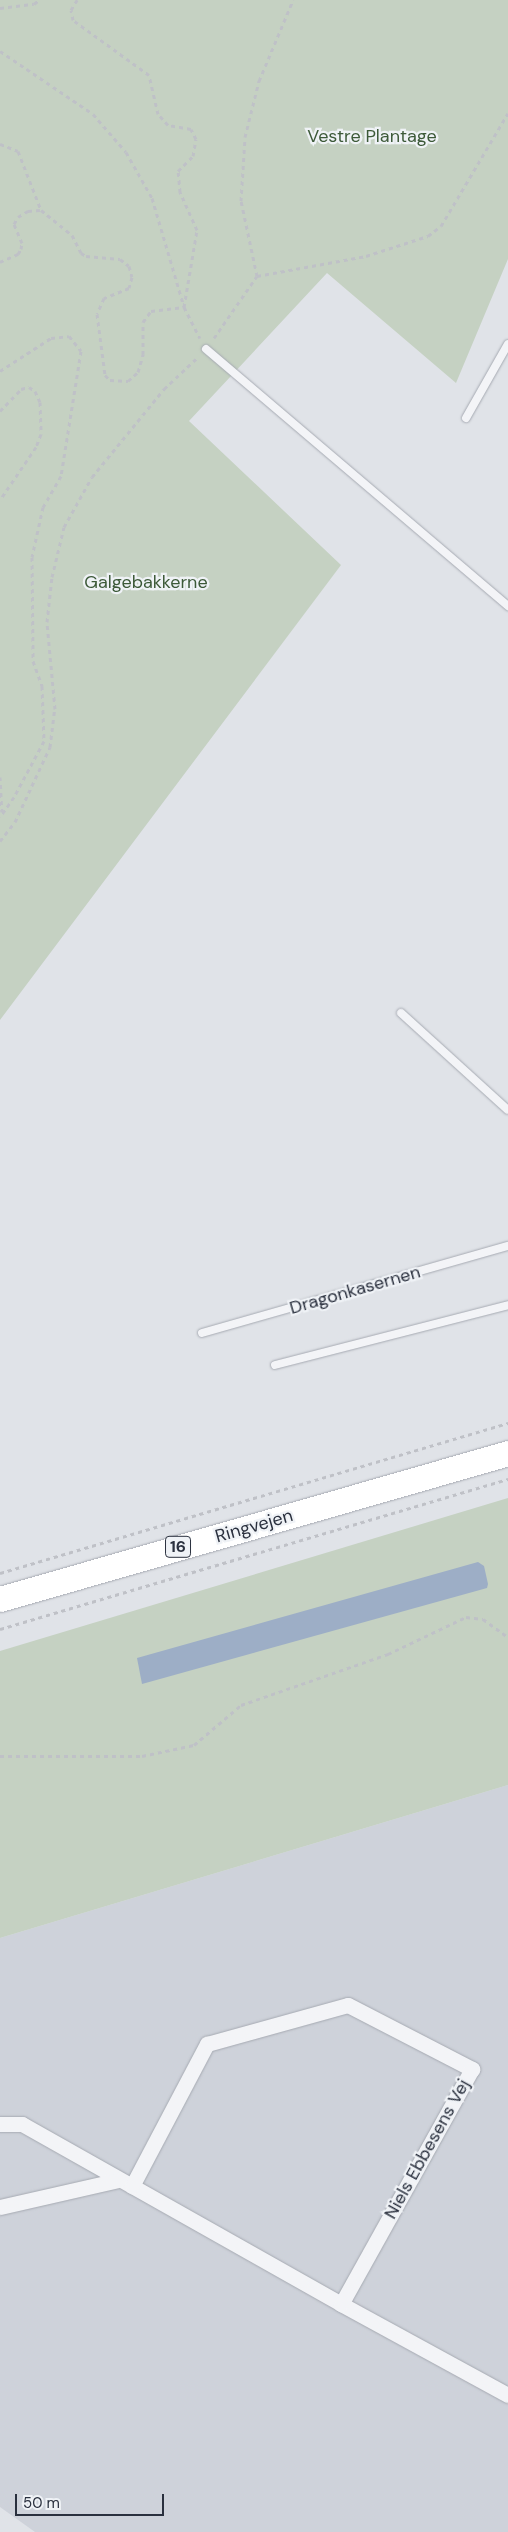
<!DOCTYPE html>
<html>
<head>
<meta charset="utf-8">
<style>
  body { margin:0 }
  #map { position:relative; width:508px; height:2532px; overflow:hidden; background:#e0e3e8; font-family:"DM Sans",sans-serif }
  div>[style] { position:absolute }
  .built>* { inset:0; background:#ced2da }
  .green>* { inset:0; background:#c5d1c2 }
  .water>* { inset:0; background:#9daec6 }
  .path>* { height:3px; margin-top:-1.5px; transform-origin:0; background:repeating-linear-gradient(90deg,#bfc1c7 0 4px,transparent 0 8px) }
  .roads { filter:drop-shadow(0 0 1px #a6aab2) drop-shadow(0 0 1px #a6aab2) }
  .service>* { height:8px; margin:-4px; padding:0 4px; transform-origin:4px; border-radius:4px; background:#f3f4f7 }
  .minor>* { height:15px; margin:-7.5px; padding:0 7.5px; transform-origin:7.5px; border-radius:7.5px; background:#f3f4f7 }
  .primary>* { height:25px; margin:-12.5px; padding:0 12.5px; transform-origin:12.5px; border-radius:12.5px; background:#fff }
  span { translate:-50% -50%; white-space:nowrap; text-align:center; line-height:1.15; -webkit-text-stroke:4.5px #eff2f6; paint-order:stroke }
  .shield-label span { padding:1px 4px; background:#eff2f6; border:1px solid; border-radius:4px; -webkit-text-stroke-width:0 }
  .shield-label { font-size:16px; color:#2a303e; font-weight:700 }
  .park-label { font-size:18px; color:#3c5938 }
  .street-label { font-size:18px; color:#2a303e }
  .scale { position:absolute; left:15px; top:2494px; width:149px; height:22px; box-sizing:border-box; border:2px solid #2a303e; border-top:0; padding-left:6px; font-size:15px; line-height:18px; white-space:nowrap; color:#2a303e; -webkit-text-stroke:4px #eff2f6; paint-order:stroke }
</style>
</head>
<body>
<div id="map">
  <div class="built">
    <i style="clip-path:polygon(508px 1785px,508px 2532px,35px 2532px,0 2507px,0 1938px)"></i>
  </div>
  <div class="green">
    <i style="clip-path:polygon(0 0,508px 0,508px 259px,456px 383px,327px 273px,189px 421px,341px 565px,0 1020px)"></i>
    <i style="clip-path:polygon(508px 1498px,508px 1785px,0 1938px,0 1651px)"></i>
  </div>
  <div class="water">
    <i style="clip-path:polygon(478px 1562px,484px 1566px,488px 1584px,487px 1588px,142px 1684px,137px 1658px)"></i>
  </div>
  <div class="path">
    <i style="left:0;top:8px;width:34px;rotate:-7deg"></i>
    <i style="left:34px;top:4px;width:6px;rotate:-39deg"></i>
    <i style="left:0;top:51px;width:112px;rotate:34.1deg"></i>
    <i style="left:93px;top:114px;width:50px;rotate:49deg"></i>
    <i style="left:126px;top:152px;width:53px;rotate:60.5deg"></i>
    <i style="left:152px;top:198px;width:114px;rotate:73.6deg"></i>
    <i style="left:184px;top:307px;width:35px;rotate:63deg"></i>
    <i style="left:0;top:144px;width:19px;rotate:21deg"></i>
    <i style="left:18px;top:151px;width:63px;rotate:68.7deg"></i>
    <i style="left:41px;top:210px;width:40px;rotate:39deg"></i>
    <i style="left:72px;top:235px;width:20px;rotate:63deg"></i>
    <i style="left:81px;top:253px;width:6px;rotate:31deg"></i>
    <i style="left:86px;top:256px;width:34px;rotate:5deg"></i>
    <i style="left:120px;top:259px;width:11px;rotate:38deg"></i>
    <i style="left:129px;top:266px;width:11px;rotate:75deg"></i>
    <i style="left:132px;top:277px;width:11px;rotate:105deg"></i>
    <i style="left:129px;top:288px;width:27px;rotate:158deg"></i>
    <i style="left:104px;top:298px;width:17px;rotate:114deg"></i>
    <i style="left:97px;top:314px;width:62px;rotate:82.5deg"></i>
    <i style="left:105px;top:375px;width:7px;rotate:45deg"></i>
    <i style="left:110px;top:380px;width:18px;rotate:3deg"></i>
    <i style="left:128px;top:381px;width:13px;rotate:-42deg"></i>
    <i style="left:138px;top:372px;width:19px;rotate:-74deg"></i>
    <i style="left:143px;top:354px;width:32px;rotate:-90deg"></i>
    <i style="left:143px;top:322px;width:14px;rotate:-54deg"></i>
    <i style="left:151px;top:311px;width:33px;rotate:-7deg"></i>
    <i style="left:184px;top:307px;width:78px;rotate:-80.4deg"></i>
    <i style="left:197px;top:230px;width:42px;rotate:-114.1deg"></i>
    <i style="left:180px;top:192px;width:21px;rotate:-95deg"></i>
    <i style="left:178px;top:171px;width:21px;rotate:-45deg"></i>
    <i style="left:193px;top:156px;width:17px;rotate:-80deg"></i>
    <i style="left:196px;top:139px;width:11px;rotate:-117deg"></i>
    <i style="left:191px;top:129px;width:23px;rotate:-170deg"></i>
    <i style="left:168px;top:125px;width:15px;rotate:-132deg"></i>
    <i style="left:158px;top:114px;width:40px;rotate:-103deg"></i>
    <i style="left:149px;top:75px;width:94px;rotate:-144.1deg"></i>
    <i style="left:73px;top:20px;width:10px;rotate:-101deg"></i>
    <i style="left:71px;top:10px;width:12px;rotate:-59deg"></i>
    <i style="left:0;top:262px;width:20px;rotate:-24deg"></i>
    <i style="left:18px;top:254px;width:6px;rotate:-59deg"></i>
    <i style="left:21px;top:249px;width:6px;rotate:-81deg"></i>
    <i style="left:22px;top:243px;width:21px;rotate:-113deg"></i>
    <i style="left:14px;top:224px;width:8px;rotate:-60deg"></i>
    <i style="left:18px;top:217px;width:12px;rotate:-31deg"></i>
    <i style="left:28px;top:211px;width:12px;rotate:-5deg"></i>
    <i style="left:257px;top:276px;width:111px;rotate:-10.4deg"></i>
    <i style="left:366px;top:256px;width:65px;rotate:-17.9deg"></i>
    <i style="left:428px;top:236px;width:16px;rotate:-38deg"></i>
    <i style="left:441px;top:226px;width:131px;rotate:-59.3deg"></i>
    <i style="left:214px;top:338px;width:75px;rotate:-55.3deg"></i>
    <i style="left:257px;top:276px;width:77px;rotate:-102deg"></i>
    <i style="left:241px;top:201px;width:64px;rotate:-86.4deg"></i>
    <i style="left:245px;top:137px;width:58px;rotate:-76deg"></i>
    <i style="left:259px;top:81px;width:88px;rotate:-67.2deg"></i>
    <i style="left:0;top:371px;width:61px;rotate:-32.9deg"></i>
    <i style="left:51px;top:338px;width:18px;rotate:-6deg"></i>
    <i style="left:69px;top:336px;width:19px;rotate:51deg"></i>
    <i style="left:81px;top:351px;width:127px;rotate:99.1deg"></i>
    <i style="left:61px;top:476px;width:36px;rotate:120deg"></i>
    <i style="left:43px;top:507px;width:51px;rotate:102.4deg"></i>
    <i style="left:32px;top:557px;width:104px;rotate:89.4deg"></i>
    <i style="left:33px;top:661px;width:27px;rotate:70deg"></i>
    <i style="left:42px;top:686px;width:55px;rotate:87.9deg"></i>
    <i style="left:44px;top:741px;width:64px;rotate:118.2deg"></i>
    <i style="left:14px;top:797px;width:24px;rotate:125deg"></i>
    <i style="left:0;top:411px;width:30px;rotate:-46deg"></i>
    <i style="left:21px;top:389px;width:8px;rotate:-14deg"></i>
    <i style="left:29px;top:387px;width:7px;rotate:34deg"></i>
    <i style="left:35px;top:391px;width:12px;rotate:66deg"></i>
    <i style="left:40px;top:402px;width:32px;rotate:88deg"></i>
    <i style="left:41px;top:434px;width:14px;rotate:111deg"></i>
    <i style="left:36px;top:447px;width:64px;rotate:124.2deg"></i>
    <i style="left:0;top:777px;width:35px;rotate:87deg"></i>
    <i style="left:0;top:841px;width:24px;rotate:-52deg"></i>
    <i style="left:15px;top:822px;width:83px;rotate:-65deg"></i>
    <i style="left:50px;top:747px;width:38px;rotate:-83deg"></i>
    <i style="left:55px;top:709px;width:87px;rotate:-95.3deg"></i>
    <i style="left:47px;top:622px;width:45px;rotate:-83.7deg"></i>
    <i style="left:52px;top:577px;width:51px;rotate:-76.5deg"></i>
    <i style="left:64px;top:527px;width:57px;rotate:-60.8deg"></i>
    <i style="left:92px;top:477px;width:114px;rotate:-50.7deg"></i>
    <i style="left:164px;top:389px;width:45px;rotate:-43.2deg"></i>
    <i style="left:0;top:1573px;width:530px;rotate:-16.45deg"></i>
    <i style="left:0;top:1629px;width:530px;rotate:-16.45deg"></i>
    <i style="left:0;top:1756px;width:142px"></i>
    <i style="left:142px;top:1756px;width:53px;rotate:-11.9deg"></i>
    <i style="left:194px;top:1745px;width:62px;rotate:-40.4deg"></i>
    <i style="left:241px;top:1705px;width:156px;rotate:-19.1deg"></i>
    <i style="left:388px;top:1654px;width:86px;rotate:-25.4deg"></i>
    <i style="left:466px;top:1617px;width:17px;rotate:7deg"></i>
    <i style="left:483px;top:1619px;width:31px;rotate:36deg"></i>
  </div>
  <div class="roads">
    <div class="service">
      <i style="left:206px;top:349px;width:397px;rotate:40.4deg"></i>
      <i style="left:466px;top:418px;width:85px;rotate:-60.4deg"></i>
      <i style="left:401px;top:1013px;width:144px;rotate:42.2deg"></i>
      <i style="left:202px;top:1333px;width:318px;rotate:-15.9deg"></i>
      <i style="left:275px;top:1365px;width:241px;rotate:-14.4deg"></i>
    </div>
    <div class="minor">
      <i style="left:0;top:2124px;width:22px"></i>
      <i style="left:22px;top:2124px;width:366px;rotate:29.4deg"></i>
      <i style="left:341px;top:2304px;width:190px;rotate:28.6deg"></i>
      <i style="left:132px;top:2186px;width:161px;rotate:-62.2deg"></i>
      <i style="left:207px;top:2044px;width:146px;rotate:-15.5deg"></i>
      <i style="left:348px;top:2005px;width:140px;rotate:27.3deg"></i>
      <i style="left:472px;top:2069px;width:269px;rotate:119.1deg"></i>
      <i style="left:0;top:2207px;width:122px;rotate:-12.8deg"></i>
    </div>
    <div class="primary">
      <i style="left:0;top:1599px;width:529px;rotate:-16.03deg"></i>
    </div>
  </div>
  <div class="shield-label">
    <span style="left:178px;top:1547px">16</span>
  </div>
  <div class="park-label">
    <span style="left:372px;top:136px">Vestre Plantage</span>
    <span style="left:146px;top:582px">Galgebakkerne</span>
  </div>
  <div class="street-label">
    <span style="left:355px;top:1290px;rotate:-16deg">Dragonkasernen</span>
    <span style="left:254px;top:1526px;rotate:-16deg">Ringvejen</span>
    <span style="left:427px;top:2149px;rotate:-61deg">Niels Ebbesens Vej</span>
  </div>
  <div class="scale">50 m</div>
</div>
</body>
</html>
